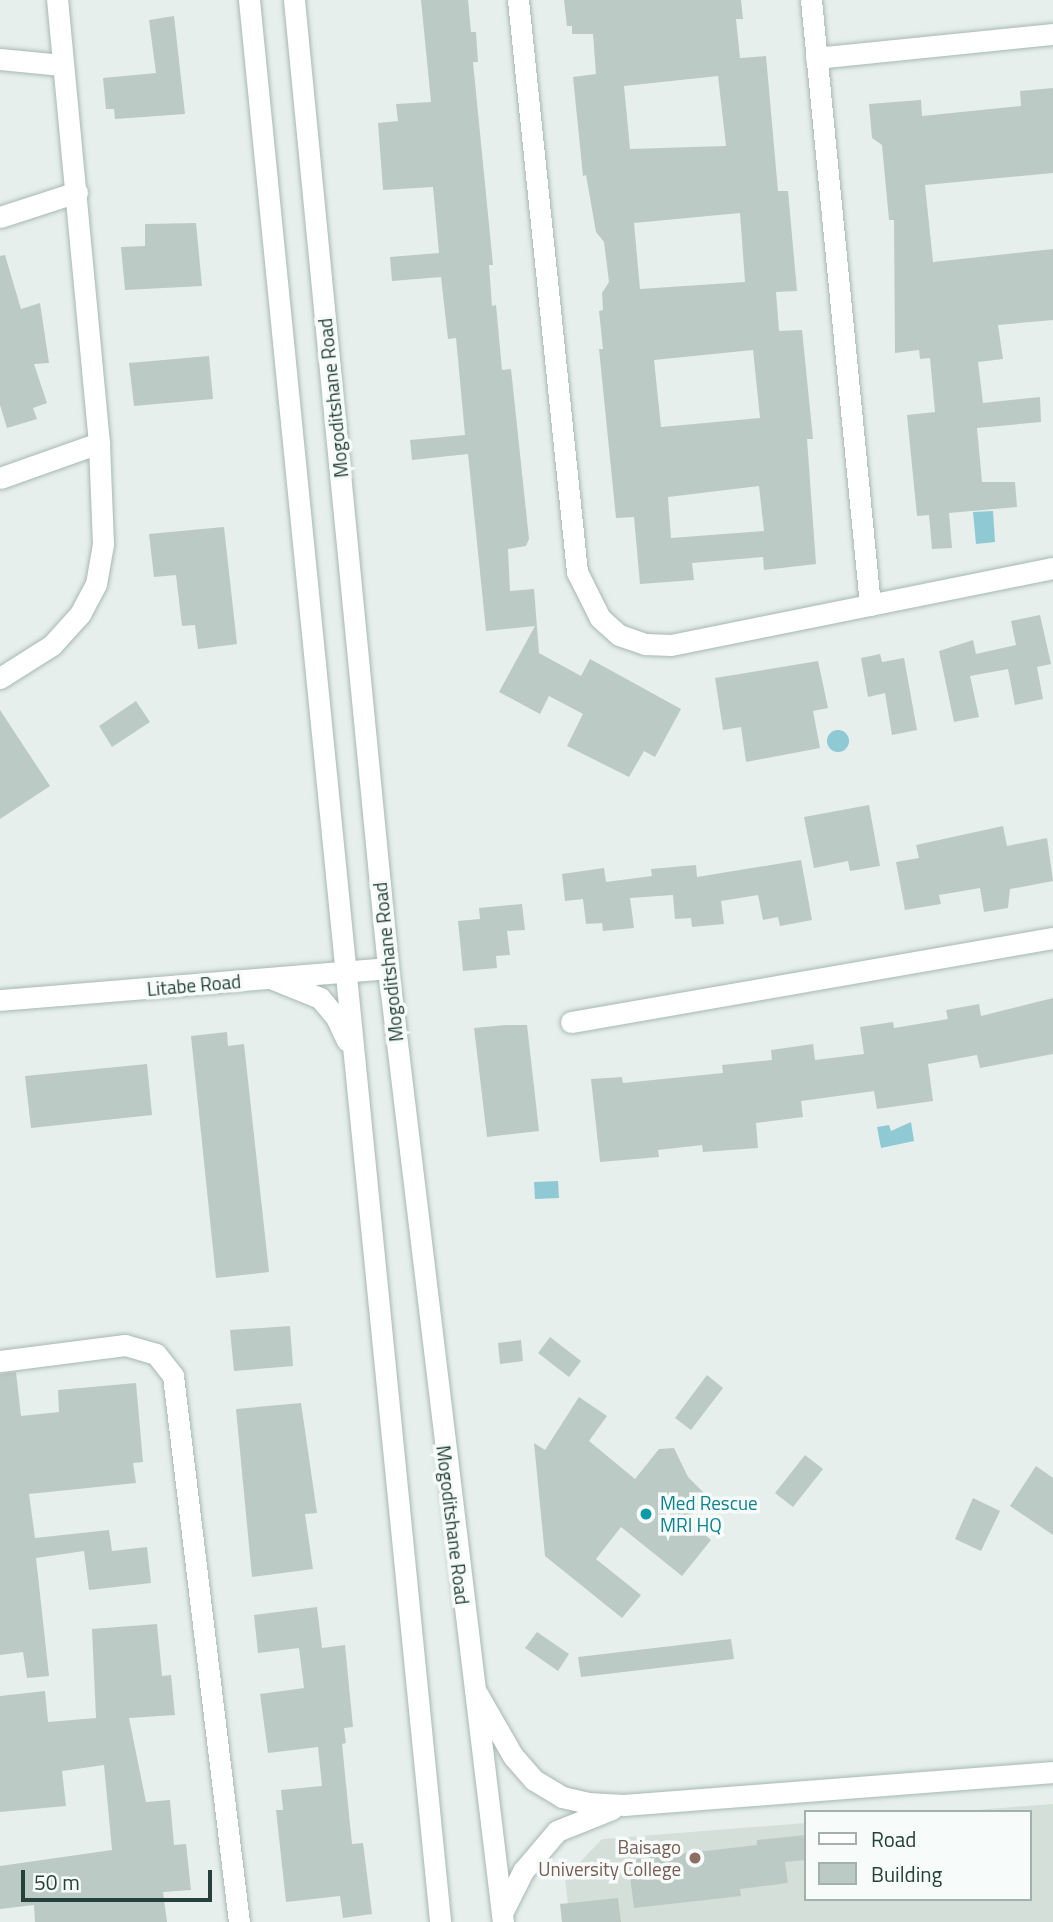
<!DOCTYPE html>
<html>
<head>
<meta charset="utf-8">
<style>
  body { margin:0 }
  #map { position:relative; width:1053px; height:1922px; overflow:hidden; background:#e6efeb; font-family:"Titillium Web",sans-serif }
  div>[style] { position:absolute }
  .built>* { inset:0; background:#d4dfda }
  .water>* { inset:0; background:#8ec9d4 }
  .round { border-radius:50% }
  .building>* { inset:0; background:#bbcac4 }
  .roads { filter:drop-shadow(0 0 2px #a8b8b2) drop-shadow(0 0 2px #a8b8b2) }
  .minor>* { height:21px; margin:-10.5px; padding:0 10.5px; transform-origin:10.5px; border-radius:10.5px; background:#fff }
  .secondary>* { height:21px; margin:-10.5px; padding:0 10.5px; transform-origin:10.5px; border-radius:10.5px; background:#fff }
  .dots>* { width:19px; height:19px; translate:-50% -50%; box-sizing:border-box; border:4px solid #f7fbf9; border-radius:50% }
  span { translate:-50% -50%; white-space:nowrap; text-align:center; line-height:1.15; -webkit-text-stroke:7px #f7fbf9; paint-order:stroke }
  .street-label { font-size:19px; color:#24423a }
  .culture-label { font-size:19px; color:#0d838f }
  .left { translate:0 -50%; text-align:left }
  .education-label { font-size:19px; color:#785e54 }
  .right { translate:-100% -50%; text-align:right }
  .legend { position:absolute; left:804px; top:1810px; width:228px; height:91px; box-sizing:border-box; background:#f7fbf9; border:2px solid #a3b1ad; margin:0; padding:9px 12px; list-style:none; font-size:21px; color:#24423a }
  .legend li { display:flex; align-items:center; gap:14px; height:35px }
  .legend b { width:35px; border:2px solid #a3b1ad }
  .scale { position:absolute; left:21px; top:1870px; width:191px; height:32px; box-sizing:border-box; border:4px solid #24423a; border-top:0; padding-left:9px; font-size:21px; line-height:24px; white-space:nowrap; color:#24423a; -webkit-text-stroke:5px #f7fbf9; paint-order:stroke }
</style>
</head>
<body>
<div id="map">
  <div class="built">
    <i style="clip-path:polygon(1053px 1804px,1053px 1922px,570px 1922px,565px 1878px,602px 1839px,806px 1823px,806px 1899px,1030px 1899px,1030px 1812px,949px 1812px)"></i>
  </div>
  <div class="water">
    <i style="clip-path:polygon(993px 511px,995px 542px,976px 544px,973px 512px)"></i>
    <i class="round" style="left:827px;top:730px;width:22px;height:22px"></i>
    <i style="clip-path:polygon(911px 1122px,914px 1141px,881px 1148px,877px 1127px,889px 1125px,891px 1131px)"></i>
    <i style="clip-path:polygon(558px 1181px,559px 1198px,535px 1199px,534px 1182px)"></i>
  </div>
  <div class="building">
    <i style="clip-path:polygon(421px 0,468px 0,471px 32px,476px 32px,478px 62px,473px 62px,493px 265px,489px 265px,492px 306px,496px 305px,502px 370px,511px 369px,529px 539px,526px 546px,508px 549px,510px 591px,534px 589px,539px 653px,581px 676px,590px 659px,681px 709px,655px 757px,644px 751px,629px 777px,567px 746px,583px 714px,549px 696px,540px 714px,499px 692px,535px 626px,486px 631px,468px 454px,412px 460px,410px 440px,465px 435px,456px 338px,448px 339px,441px 277px,392px 281px,390px 257px,439px 253px,433px 187px,383px 190px,378px 123px,398px 121px,396px 104px,431px 102px)"></i>
    <i style="clip-path:polygon(evenodd,564px 0,741px 0,743px 19px,736px 19px,740px 58px,766px 56px,778px 191px,788px 191px,797px 291px,776px 292px,779px 331px,802px 330px,813px 439px,807px 439px,816px 564px,764px 570px,763px 557px,692px 563px,694px 580px,640px 584px,634px 517px,616px 518px,599px 349px,603px 349px,599px 311px,603px 310px,602px 293px,609px 282px,604px 242px,596px 232px,586px 175px,583px 176px,573px 77px,596px 74px,593px 34px,572px 34px,572px 26px,567px 26px,564px 0,718px 76px,726px 146px,630px 149px,624px 86px,718px 76px,564px 0,740px 213px,745px 282px,640px 289px,634px 223px,740px 213px,564px 0,753px 350px,760px 418px,661px 427px,654px 360px,753px 350px,564px 0,759px 486px,764px 531px,671px 538px,668px 497px,759px 486px)"></i>
    <i style="clip-path:polygon(174px 16px,185px 114px,115px 119px,114px 109px,106px 109px,103px 78px,156px 73px,149px 20px)"></i>
    <i style="clip-path:polygon(1053px 88px,1053px 173px,925px 185px,933px 262px,1053px 249px,1053px 320px,998px 325px,1003px 359px,978px 362px,983px 403px,1040px 397px,1041px 422px,977px 428px,982px 482px,1015px 482px,1017px 507px,949px 513px,952px 548px,932px 549px,929px 515px,917px 516px,907px 415px,935px 412px,930px 358px,920px 359px,919px 350px,895px 353px,894px 220px,889px 220px,882px 145px,872px 138px,869px 104px,921px 100px,922px 116px,1021px 106px,1020px 91px)"></i>
    <i style="clip-path:polygon(196px 223px,202px 286px,125px 290px,121px 247px,145px 246px,145px 224px)"></i>
    <i style="clip-path:polygon(5px 255px,21px 309px,40px 303px,49px 363px,34px 364px,47px 403px,33px 408px,37px 419px,7px 428px,0 405px,0 256px)"></i>
    <i style="clip-path:polygon(209px 356px,213px 399px,134px 406px,129px 363px)"></i>
    <i style="clip-path:polygon(224px 527px,237px 644px,198px 649px,195px 625px,182px 626px,176px 575px,154px 577px,149px 534px)"></i>
    <i style="clip-path:polygon(1040px 615px,1051px 664px,1037px 667px,1043px 699px,1015px 705px,1008px 669px,970px 676px,979px 717px,954px 722px,939px 651px,973px 640px,976px 654px,1016px 645px,1011px 621px)"></i>
    <i style="clip-path:polygon(880px 654px,882px 662px,904px 658px,917px 730px,892px 735px,885px 693px,868px 697px,861px 658px)"></i>
    <i style="clip-path:polygon(818px 661px,828px 708px,813px 711px,820px 748px,746px 762px,741px 727px,723px 730px,715px 678px)"></i>
    <i style="clip-path:polygon(136px 701px,150px 722px,112px 747px,99px 726px)"></i>
    <i style="clip-path:polygon(0 710px,50px 786px,0 819px)"></i>
    <i style="clip-path:polygon(869px 805px,880px 866px,850px 871px,848px 861px,814px 868px,804px 817px)"></i>
    <i style="clip-path:polygon(1003px 826px,1007px 846px,1047px 838px,1053px 881px,1010px 889px,1008px 908px,984px 912px,980px 888px,939px 895px,941px 904px,905px 910px,896px 862px,919px 858px,916px 845px)"></i>
    <i style="clip-path:polygon(801px 860px,812px 920px,780px 926px,778px 917px,763px 920px,758px 895px,721px 901px,724px 924px,692px 927px,691px 918px,675px 919px,673px 895px,630px 898px,634px 928px,603px 931px,602px 923px,586px 924px,583px 899px,565px 901px,562px 874px,604px 868px,606px 882px,652px 876px,651px 869px,696px 865px,697px 877px)"></i>
    <i style="clip-path:polygon(522px 904px,525px 930px,507px 931px,510px 955px,496px 956px,497px 968px,463px 971px,458px 921px,480px 919px,479px 908px)"></i>
    <i style="clip-path:polygon(1053px 998px,1053px 1054px,980px 1068px,977px 1055px,928px 1064px,933px 1101px,877px 1109px,874px 1091px,801px 1101px,803px 1117px,756px 1123px,758px 1148px,703px 1152px,702px 1145px,658px 1150px,659px 1157px,600px 1162px,591px 1079px,622px 1077px,623px 1083px,723px 1073px,722px 1065px,772px 1060px,771px 1050px,813px 1044px,815px 1060px,864px 1054px,860px 1027px,893px 1022px,894px 1028px,948px 1019px,946px 1010px,979px 1004px,981px 1016px)"></i>
    <i style="clip-path:polygon(506px 1025px,527px 1025px,539px 1131px,487px 1137px,474px 1028px)"></i>
    <i style="clip-path:polygon(227px 1032px,228px 1046px,244px 1044px,269px 1272px,216px 1278px,191px 1036px)"></i>
    <i style="clip-path:polygon(147px 1064px,152px 1115px,31px 1128px,25px 1076px)"></i>
    <i style="clip-path:polygon(290px 1326px,293px 1366px,234px 1371px,230px 1330px)"></i>
    <i style="clip-path:polygon(550px 1337px,581px 1361px,569px 1377px,538px 1353px)"></i>
    <i style="clip-path:polygon(521px 1340px,523px 1361px,500px 1364px,498px 1343px)"></i>
    <i style="clip-path:polygon(16px 1372px,21px 1416px,59px 1412px,58px 1390px,136px 1383px,143px 1462px,133px 1463px,136px 1483px,29px 1494px,35px 1538px,109px 1530px,112px 1551px,147px 1547px,151px 1583px,89px 1590px,84px 1551px,36px 1558px,49px 1676px,27px 1678px,23px 1652px,0 1655px,0 1374px)"></i>
    <i style="clip-path:polygon(707px 1375px,723px 1388px,691px 1430px,675px 1418px)"></i>
    <i style="clip-path:polygon(579px 1397px,607px 1416px,589px 1441px,635px 1479px,659px 1449px,674px 1448px,688px 1477px,714px 1503px,684px 1518px,711px 1540px,682px 1576px,621px 1527px,596px 1559px,641px 1595px,622px 1618px,545px 1556px,534px 1443px,545px 1450px)"></i>
    <i style="clip-path:polygon(301px 1403px,317px 1513px,305px 1514px,313px 1569px,252px 1577px,236px 1409px)"></i>
    <i style="clip-path:polygon(805px 1455px,823px 1469px,793px 1507px,775px 1493px)"></i>
    <i style="clip-path:polygon(1036px 1466px,1053px 1478px,1053px 1535px,1010px 1506px)"></i>
    <i style="clip-path:polygon(973px 1498px,1000px 1511px,981px 1551px,955px 1539px)"></i>
    <i style="clip-path:polygon(317px 1607px,322px 1648px,345px 1645px,353px 1727px,344px 1728px,346px 1743px,342px 1744px,352px 1844px,363px 1843px,372px 1914px,343px 1918px,340px 1896px,286px 1902px,276px 1810px,283px 1810px,281px 1790px,322px 1786px,318px 1747px,268px 1753px,260px 1694px,304px 1688px,299px 1648px,258px 1653px,254px 1615px)"></i>
    <i style="clip-path:polygon(157px 1624px,162px 1676px,171px 1675px,175px 1715px,129px 1718px,146px 1802px,170px 1800px,174px 1845px,186px 1844px,191px 1890px,163px 1892px,167px 1922px,35px 1922px,34px 1905px,0 1909px,0 1866px,112px 1850px,104px 1765px,62px 1771px,66px 1806px,0 1812px,0 1696px,45px 1691px,48px 1722px,96px 1718px,92px 1629px)"></i>
    <i style="clip-path:polygon(537px 1632px,569px 1654px,558px 1671px,525px 1648px)"></i>
    <i style="clip-path:polygon(731px 1639px,734px 1659px,581px 1677px,578px 1657px)"></i>
    <i style="clip-path:polygon(806px 1835px,806px 1860px,785px 1862px,788px 1883px,740px 1889px,741px 1896px,634px 1908px,628px 1860px,757px 1845px,757px 1840px)"></i>
    <i style="clip-path:polygon(618px 1898px,621px 1922px,562px 1922px,560px 1904px)"></i>
  </div>
  <div class="roads">
    <div class="minor">
      <i style="left:518px;top:0;width:575px;rotate:84.11deg"></i>
      <i style="left:577px;top:572px;width:51px;rotate:63.4deg"></i>
      <i style="left:600px;top:618px;width:25px;rotate:42deg"></i>
      <i style="left:619px;top:635px;width:28px;rotate:19deg"></i>
      <i style="left:645px;top:644px;width:26px;rotate:2deg"></i>
      <i style="left:671px;top:645px;width:390px;rotate:-11.4deg"></i>
      <i style="left:811px;top:0;width:608px;rotate:84.43deg"></i>
      <i style="left:816px;top:58px;width:238px;rotate:-5.8deg"></i>
      <i style="left:0;top:59px;width:62px;rotate:5.5deg"></i>
      <i style="left:0;top:217px;width:81px;rotate:-18deg"></i>
      <i style="left:0;top:478px;width:105px;rotate:-19.5deg"></i>
      <i style="left:0;top:678px;width:62px;rotate:-32.4deg"></i>
      <i style="left:52px;top:645px;width:42px;rotate:-47.9deg"></i>
      <i style="left:80px;top:614px;width:34px;rotate:-62deg"></i>
      <i style="left:96px;top:584px;width:41px;rotate:-80.1deg"></i>
      <i style="left:103px;top:544px;width:101px;rotate:-92.3deg"></i>
      <i style="left:99px;top:443px;width:445px;rotate:-95.4deg"></i>
      <i style="left:0;top:1000px;width:389px;rotate:-4.7deg"></i>
      <i style="left:571px;top:1022px;width:489px;rotate:-9.9deg"></i>
      <i style="left:0;top:1361px;width:126px;rotate:-7.3deg"></i>
      <i style="left:125px;top:1345px;width:32px;rotate:16deg"></i>
      <i style="left:156px;top:1354px;width:28px;rotate:52deg"></i>
      <i style="left:173px;top:1376px;width:550px;rotate:83.11deg"></i>
      <i style="left:475px;top:1690px;width:76px;rotate:60.1deg"></i>
      <i style="left:513px;top:1756px;width:32px;rotate:49deg"></i>
      <i style="left:534px;top:1780px;width:33px;rotate:31deg"></i>
      <i style="left:562px;top:1797px;width:27px;rotate:13deg"></i>
      <i style="left:588px;top:1803px;width:36px;rotate:3deg"></i>
      <i style="left:624px;top:1805px;width:430px;rotate:-4.4deg"></i>
      <i style="left:502px;top:1913px;width:47px;rotate:-63.4deg"></i>
      <i style="left:523px;top:1871px;width:52px;rotate:-49.6deg"></i>
      <i style="left:557px;top:1831px;width:59px;rotate:-21.8deg"></i>
    </div>
    <div class="secondary">
      <i style="left:249px;top:0;width:1931px;rotate:84.32deg"></i>
      <i style="left:294px;top:0;width:973px;rotate:84.45deg"></i>
      <i style="left:388px;top:968px;width:961px;rotate:83.13deg"></i>
      <i style="left:273px;top:979px;width:51px;rotate:22deg"></i>
      <i style="left:320px;top:998px;width:25px;rotate:50deg"></i>
      <i style="left:336px;top:1017px;width:26px;rotate:65deg"></i>
    </div>
  </div>
  <div class="dots">
    <i style="left:646px;top:1514px;background:#0f9aa8"></i>
    <i style="left:695px;top:1858px;background:#8d6e63"></i>
  </div>
  <div class="street-label">
    <span style="left:333px;top:398px;rotate:-96deg">Mogoditshane Road</span>
    <span style="left:388px;top:962px;rotate:-96deg">Mogoditshane Road</span>
    <span style="left:194px;top:985px;rotate:-5deg">Litabe Road</span>
    <span style="left:453px;top:1525px;rotate:83deg">Mogoditshane Road</span>
  </div>
  <div class="culture-label">
    <span class="left" style="left:660px;top:1514px">Med Rescue<br>MRI HQ</span>
  </div>
  <div class="education-label">
    <span class="right" style="left:681px;top:1858px">Baisago<br>University College</span>
  </div>
  <ul class="legend">
  <li><b style="height:9px;background:#fff"></b>Road</li>
  <li><b style="height:19px;background:#bbcac4"></b>Building</li>
  </ul>
  <div class="scale">50 m</div>
</div>
</body>
</html>
